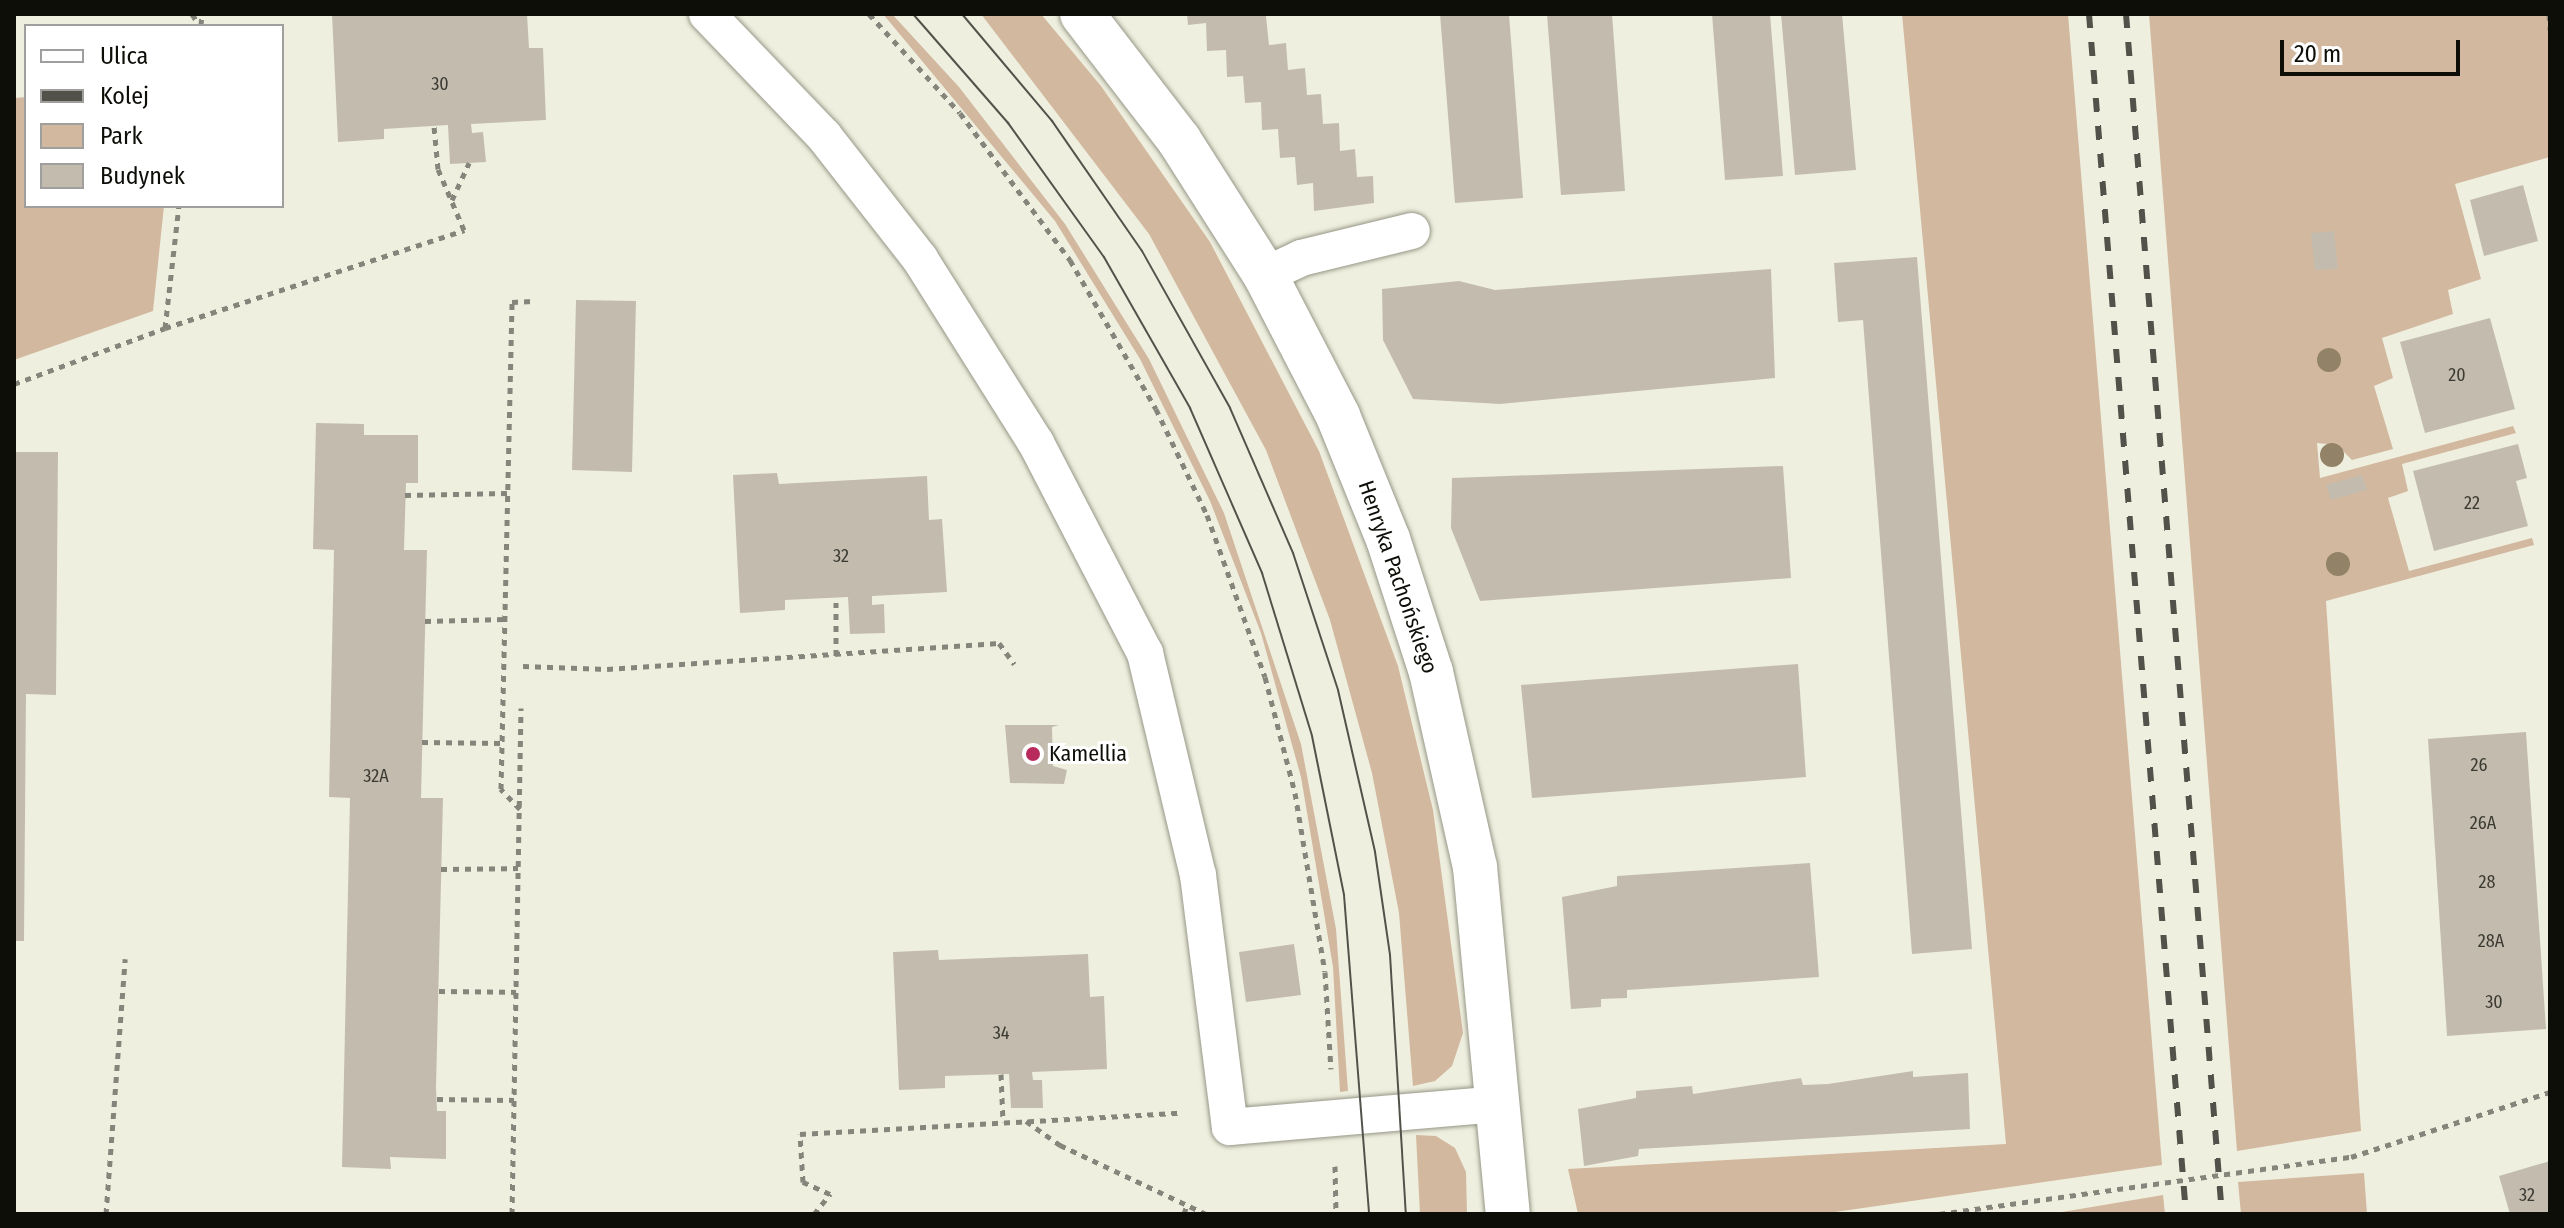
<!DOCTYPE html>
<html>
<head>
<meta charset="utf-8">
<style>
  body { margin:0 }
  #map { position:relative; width:2564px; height:1228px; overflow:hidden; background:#efefdf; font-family:"Fira Sans Condensed",sans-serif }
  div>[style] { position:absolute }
  .green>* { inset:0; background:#d2b89f }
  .building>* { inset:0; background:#c3bcae }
  .path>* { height:5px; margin-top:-2.5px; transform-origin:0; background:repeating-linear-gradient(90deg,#85857b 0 6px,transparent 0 12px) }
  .roads { filter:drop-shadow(0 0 2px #979788) drop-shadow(0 0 2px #979788) }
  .service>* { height:36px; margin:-18px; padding:0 18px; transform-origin:18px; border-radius:18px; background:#fff }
  .tertiary>* { height:44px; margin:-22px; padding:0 22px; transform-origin:22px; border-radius:22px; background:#fff }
  .tram>* { height:2px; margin:-1px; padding:0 1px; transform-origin:1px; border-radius:1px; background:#52524a }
  .rail>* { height:6px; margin-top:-3px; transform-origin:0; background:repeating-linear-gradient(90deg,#52524a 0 14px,transparent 0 28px) }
  .trees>* { width:24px; height:24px; margin:-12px; border-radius:50%; background:#928268 }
  .dots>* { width:22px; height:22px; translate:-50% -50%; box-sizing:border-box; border:4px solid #fff; border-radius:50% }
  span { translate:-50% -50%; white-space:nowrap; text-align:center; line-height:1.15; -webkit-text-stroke:6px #fff; paint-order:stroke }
  .number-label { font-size:18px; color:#3b3a32 }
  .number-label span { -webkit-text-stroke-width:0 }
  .street-label { font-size:22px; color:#0e0e09 }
  .poi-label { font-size:22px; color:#0e0e09 }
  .left { translate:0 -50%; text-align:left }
  .frame { position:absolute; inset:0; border:16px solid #0e0e09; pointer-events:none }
  .legend { position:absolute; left:24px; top:24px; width:260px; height:184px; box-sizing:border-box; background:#fff; border:2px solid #9f9f9d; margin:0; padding:10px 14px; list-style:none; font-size:24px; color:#0e0e09 }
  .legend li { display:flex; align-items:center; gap:16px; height:40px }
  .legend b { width:40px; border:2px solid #9f9f9d }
  .scale { position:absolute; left:2280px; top:40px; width:180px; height:36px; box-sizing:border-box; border:4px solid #0e0e09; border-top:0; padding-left:10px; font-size:24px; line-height:28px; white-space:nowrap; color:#0e0e09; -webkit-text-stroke:6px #fff; paint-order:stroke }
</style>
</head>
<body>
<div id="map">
  <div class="green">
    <i style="clip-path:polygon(883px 14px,892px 14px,959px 87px,1065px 224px,1149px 359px,1224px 513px,1301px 744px,1336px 929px,1348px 1091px,1340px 1092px,1333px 967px,1301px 777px,1261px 633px,1210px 501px,1140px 359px,1055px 221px)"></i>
    <i style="clip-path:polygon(981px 14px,1041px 14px,1101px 86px,1210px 242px,1319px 451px,1398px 666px,1433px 810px,1463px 1033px,1452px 1066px,1435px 1081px,1413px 1086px,1399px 913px,1372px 773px,1330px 620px,1266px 450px,1149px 234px)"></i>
    <i style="clip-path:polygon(1902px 14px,2068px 14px,2162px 1165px,1821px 1214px,1578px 1214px,1568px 1169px,2006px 1144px)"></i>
    <i style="clip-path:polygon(2149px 14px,2550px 14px,2550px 157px,2455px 184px,2481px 279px,2448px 290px,2453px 314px,2382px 338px,2393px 378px,2374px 386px,2393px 449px,2352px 460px,2337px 445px,2317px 443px,2320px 478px,2513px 426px,2516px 433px,2402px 464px,2408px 491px,2388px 498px,2409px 571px,2532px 538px,2534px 545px,2326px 601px,2361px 1131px,2237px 1151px)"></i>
    <i style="clip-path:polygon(26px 97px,26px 206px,164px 206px,153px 311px,14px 360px,14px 98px)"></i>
    <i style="clip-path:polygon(1416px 1135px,1436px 1136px,1455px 1148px,1466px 1172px,1467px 1214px,1420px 1214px)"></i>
    <i style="clip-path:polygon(2364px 1173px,2367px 1214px,2241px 1214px,2238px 1182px)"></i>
    <i style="clip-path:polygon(2163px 1195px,2165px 1214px,2050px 1214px,2074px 1210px)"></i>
  </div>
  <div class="building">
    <i style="clip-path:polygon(332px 14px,527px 14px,529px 48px,543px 48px,546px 120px,471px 124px,472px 133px,483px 132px,486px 162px,450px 164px,448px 125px,384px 129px,384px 139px,338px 142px)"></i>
    <i style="clip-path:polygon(1187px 14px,1266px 16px,1269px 45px,1286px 43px,1288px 70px,1305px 68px,1307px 95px,1321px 94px,1323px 124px,1339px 123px,1340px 151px,1355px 149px,1357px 177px,1373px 176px,1374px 203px,1314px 211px,1313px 183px,1297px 185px,1295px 157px,1280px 158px,1278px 129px,1262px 130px,1261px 102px,1245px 103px,1243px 76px,1227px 77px,1226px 50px,1207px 51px,1206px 23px,1188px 25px)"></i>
    <i style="clip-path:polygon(1440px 14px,1509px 14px,1523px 198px,1455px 203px)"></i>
    <i style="clip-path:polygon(1547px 14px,1612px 14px,1625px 191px,1561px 195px)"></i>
    <i style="clip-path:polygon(1712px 14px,1770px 14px,1783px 176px,1725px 180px)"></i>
    <i style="clip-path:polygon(1781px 14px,1842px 14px,1856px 170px,1795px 175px)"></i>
    <i style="clip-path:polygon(2523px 185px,2538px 241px,2484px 256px,2470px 200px)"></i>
    <i style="clip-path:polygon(2334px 231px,2338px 269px,2315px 270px,2311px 233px)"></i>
    <i style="clip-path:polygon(1917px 257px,1972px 949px,1912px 954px,1863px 320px,1838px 322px,1834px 263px)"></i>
    <i style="clip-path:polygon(1771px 269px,1775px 378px,1500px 404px,1413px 399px,1383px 340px,1382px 289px,1459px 281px,1495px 290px)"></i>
    <i style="clip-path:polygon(576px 300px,636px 301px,632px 472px,572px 470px)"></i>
    <i style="clip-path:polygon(2490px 318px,2515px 409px,2425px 433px,2400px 342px)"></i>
    <i style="clip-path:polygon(316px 423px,364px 424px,364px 435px,418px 435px,418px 483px,406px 483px,404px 550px,427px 550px,421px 798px,443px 798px,436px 1088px,437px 1111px,446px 1111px,446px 1159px,390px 1157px,391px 1169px,342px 1167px,350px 798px,329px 797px,334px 550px,313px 549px)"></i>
    <i style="clip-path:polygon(2518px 444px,2527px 478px,2516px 481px,2528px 526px,2434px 551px,2413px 471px)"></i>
    <i style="clip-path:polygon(14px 452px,58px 452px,56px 695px,26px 694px,24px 941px,14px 941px)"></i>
    <i style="clip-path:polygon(1783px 466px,1791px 578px,1480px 601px,1451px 528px,1452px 478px)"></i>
    <i style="clip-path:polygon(777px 473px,779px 484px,927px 476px,929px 520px,942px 519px,947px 592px,872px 596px,872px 605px,884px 604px,885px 633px,850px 634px,848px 597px,785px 600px,785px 610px,740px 613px,733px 475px)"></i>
    <i style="clip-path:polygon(2362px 475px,2367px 490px,2331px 500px,2326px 485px)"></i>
    <i style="clip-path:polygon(1798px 664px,1806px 777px,1532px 798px,1521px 685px)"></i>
    <i style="clip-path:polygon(1005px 725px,1059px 725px,1052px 727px,1053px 766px,1067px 770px,1064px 784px,1010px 783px)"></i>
    <i style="clip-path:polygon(2526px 732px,2546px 1029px,2447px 1036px,2428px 739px)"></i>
    <i style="clip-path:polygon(1810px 863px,1819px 977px,1627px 990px,1627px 998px,1601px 999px,1601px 1007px,1571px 1009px,1562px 897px,1617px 886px,1617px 876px)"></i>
    <i style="clip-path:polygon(1294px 944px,1301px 995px,1246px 1002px,1239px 952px)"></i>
    <i style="clip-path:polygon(938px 950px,939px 960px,1088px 954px,1090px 997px,1104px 996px,1107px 1069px,1032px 1072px,1033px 1080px,1042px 1080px,1043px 1108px,1011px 1108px,1009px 1074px,945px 1076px,945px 1088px,899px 1090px,893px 952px)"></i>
    <i style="clip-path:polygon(1913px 1071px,1913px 1077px,1968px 1073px,1970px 1129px,1639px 1149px,1638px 1156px,1584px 1166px,1578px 1109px,1636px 1098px,1636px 1091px,1692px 1086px,1693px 1094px,1801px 1078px,1803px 1085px,1828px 1084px)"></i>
    <i style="clip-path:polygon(2550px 1161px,2550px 1214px,2510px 1214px,2499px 1176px)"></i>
  </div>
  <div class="path">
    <i style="left:192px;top:14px;width:14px;rotate:56deg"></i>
    <i style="left:869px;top:14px;width:134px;rotate:47.4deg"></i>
    <i style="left:960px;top:113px;width:184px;rotate:53.2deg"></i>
    <i style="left:1070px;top:260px;width:172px;rotate:60deg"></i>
    <i style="left:1156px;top:409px;width:118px;rotate:64.3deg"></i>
    <i style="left:1207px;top:515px;width:172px;rotate:70.3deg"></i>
    <i style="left:1265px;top:677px;width:120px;rotate:75.5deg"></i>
    <i style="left:1295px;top:793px;width:181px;rotate:80.5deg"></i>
    <i style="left:1325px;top:972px;width:97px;rotate:86.5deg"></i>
    <i style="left:2549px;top:14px;width:16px;rotate:86deg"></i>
    <i style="left:201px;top:25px;width:11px;rotate:-85deg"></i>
    <i style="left:452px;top:200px;width:41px;rotate:-65.3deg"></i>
    <i style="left:165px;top:328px;width:315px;rotate:-18.1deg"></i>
    <i style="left:464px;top:230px;width:66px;rotate:-113.1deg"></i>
    <i style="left:438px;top:169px;width:43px;rotate:-95.3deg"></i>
    <i style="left:14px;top:384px;width:161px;rotate:-20.3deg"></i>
    <i style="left:165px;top:328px;width:123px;rotate:-83.5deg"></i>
    <i style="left:405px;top:495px;width:102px;rotate:-1.1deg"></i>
    <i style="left:425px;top:621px;width:80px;rotate:-1.4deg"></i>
    <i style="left:836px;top:656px;width:59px;rotate:-90deg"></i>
    <i style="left:523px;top:666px;width:84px;rotate:2deg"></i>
    <i style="left:607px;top:669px;width:393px;rotate:-3.8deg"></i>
    <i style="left:999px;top:643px;width:26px;rotate:54deg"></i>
    <i style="left:422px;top:742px;width:80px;rotate:0.7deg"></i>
    <i style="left:520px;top:809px;width:28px;rotate:-134deg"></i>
    <i style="left:501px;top:789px;width:487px;rotate:-88.7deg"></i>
    <i style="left:512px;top:302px;width:21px;rotate:-3deg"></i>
    <i style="left:441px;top:869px;width:77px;rotate:-0.7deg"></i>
    <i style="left:439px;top:991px;width:77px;rotate:0.7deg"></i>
    <i style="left:1001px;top:1074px;width:48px;rotate:87.6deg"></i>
    <i style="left:437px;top:1099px;width:77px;rotate:0.7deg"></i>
    <i style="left:1026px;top:1121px;width:42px;rotate:35.2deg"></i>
    <i style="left:1060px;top:1145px;width:161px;rotate:25.3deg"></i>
    <i style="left:1335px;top:1166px;width:48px;rotate:88.8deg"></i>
    <i style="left:106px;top:1214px;width:256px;rotate:-85.7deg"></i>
    <i style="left:512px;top:1214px;width:506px;rotate:-88.98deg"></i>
    <i style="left:814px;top:1214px;width:26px;rotate:-51deg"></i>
    <i style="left:830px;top:1194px;width:30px;rotate:-156deg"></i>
    <i style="left:803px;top:1182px;width:48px;rotate:-93.6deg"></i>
    <i style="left:800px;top:1134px;width:380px;rotate:-3.2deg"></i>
    <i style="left:1184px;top:1214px;width:10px;rotate:-73deg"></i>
    <i style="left:1939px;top:1214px;width:416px;rotate:-7.9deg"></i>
    <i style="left:2351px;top:1157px;width:209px;rotate:-18.1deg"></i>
  </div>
  <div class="roads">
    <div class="service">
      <i style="left:707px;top:14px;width:169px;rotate:46.2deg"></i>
      <i style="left:824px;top:136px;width:156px;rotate:52deg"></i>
      <i style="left:920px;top:259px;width:218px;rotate:57.8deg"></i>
      <i style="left:1036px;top:443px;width:237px;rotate:62.6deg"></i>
      <i style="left:1145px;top:653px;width:228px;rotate:76.6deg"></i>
      <i style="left:1198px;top:875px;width:254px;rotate:82.8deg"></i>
      <i style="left:1230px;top:1127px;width:271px;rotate:-4.9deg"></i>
      <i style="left:1265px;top:275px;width:40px;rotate:-25deg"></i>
      <i style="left:1301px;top:258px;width:114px;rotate:-13.7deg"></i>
    </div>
    <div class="tertiary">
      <i style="left:1082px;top:14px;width:159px;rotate:52.4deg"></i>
      <i style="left:1179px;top:140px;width:160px;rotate:57.5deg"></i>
      <i style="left:1265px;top:275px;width:159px;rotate:62.6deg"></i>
      <i style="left:1338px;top:416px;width:133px;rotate:67.9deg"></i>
      <i style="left:1388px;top:539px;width:140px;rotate:72.1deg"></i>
      <i style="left:1431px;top:672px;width:200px;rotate:77.3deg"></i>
      <i style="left:1475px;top:867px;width:349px;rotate:84.6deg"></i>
    </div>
  </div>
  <div class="tram">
    <i style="left:913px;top:14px;width:145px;rotate:48.9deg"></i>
    <i style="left:1008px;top:123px;width:165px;rotate:54.4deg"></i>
    <i style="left:1104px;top:257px;width:174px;rotate:60.3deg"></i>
    <i style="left:1190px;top:408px;width:180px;rotate:66.4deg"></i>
    <i style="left:1262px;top:573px;width:170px;rotate:72.9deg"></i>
    <i style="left:1312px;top:736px;width:162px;rotate:78.6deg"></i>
    <i style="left:1344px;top:895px;width:320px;rotate:85.5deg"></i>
    <i style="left:962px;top:14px;width:140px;rotate:49.9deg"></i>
    <i style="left:1052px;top:121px;width:158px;rotate:55.3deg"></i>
    <i style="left:1142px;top:251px;width:180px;rotate:60.7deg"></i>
    <i style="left:1230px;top:408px;width:158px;rotate:66.5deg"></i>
    <i style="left:1293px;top:553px;width:144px;rotate:71.8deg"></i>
    <i style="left:1338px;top:690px;width:166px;rotate:77.1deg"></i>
    <i style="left:1375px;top:852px;width:104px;rotate:81.7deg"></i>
    <i style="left:1390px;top:955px;width:259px;rotate:86.5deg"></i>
  </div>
  <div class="rail">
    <i style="left:2089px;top:14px;width:1204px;rotate:85.38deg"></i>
    <i style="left:2126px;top:14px;width:1204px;rotate:85.43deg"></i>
  </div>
  <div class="trees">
    <i style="left:2329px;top:360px"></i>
    <i style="left:2332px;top:455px"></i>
    <i style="left:2338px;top:564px"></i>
  </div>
  <div class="dots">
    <i style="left:1033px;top:754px;background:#b82a5b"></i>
  </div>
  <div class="number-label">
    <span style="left:440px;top:84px">30</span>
    <span style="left:2457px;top:375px">20</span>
    <span style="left:2472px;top:503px">22</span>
    <span style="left:841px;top:556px">32</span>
    <span style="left:2479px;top:765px">26</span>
    <span style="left:376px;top:776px">32A</span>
    <span style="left:2483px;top:823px">26A</span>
    <span style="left:2487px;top:882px">28</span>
    <span style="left:2491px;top:941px">28A</span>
    <span style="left:2494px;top:1002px">30</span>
    <span style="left:1001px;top:1033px">34</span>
    <span style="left:2527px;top:1195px">32</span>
  </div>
  <div class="street-label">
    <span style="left:1398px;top:577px;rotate:71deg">Henryka Pachońskiego</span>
  </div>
  <div class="poi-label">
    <span class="left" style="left:1049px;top:754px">Kamellia</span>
  </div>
  <div class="frame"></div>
  <ul class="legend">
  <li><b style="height:10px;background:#fff"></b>Ulica</li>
  <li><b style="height:10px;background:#52524a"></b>Kolej</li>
  <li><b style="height:22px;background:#d2b89f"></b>Park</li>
  <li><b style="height:22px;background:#c3bcae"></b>Budynek</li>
  </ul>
  <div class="scale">20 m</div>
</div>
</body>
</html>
